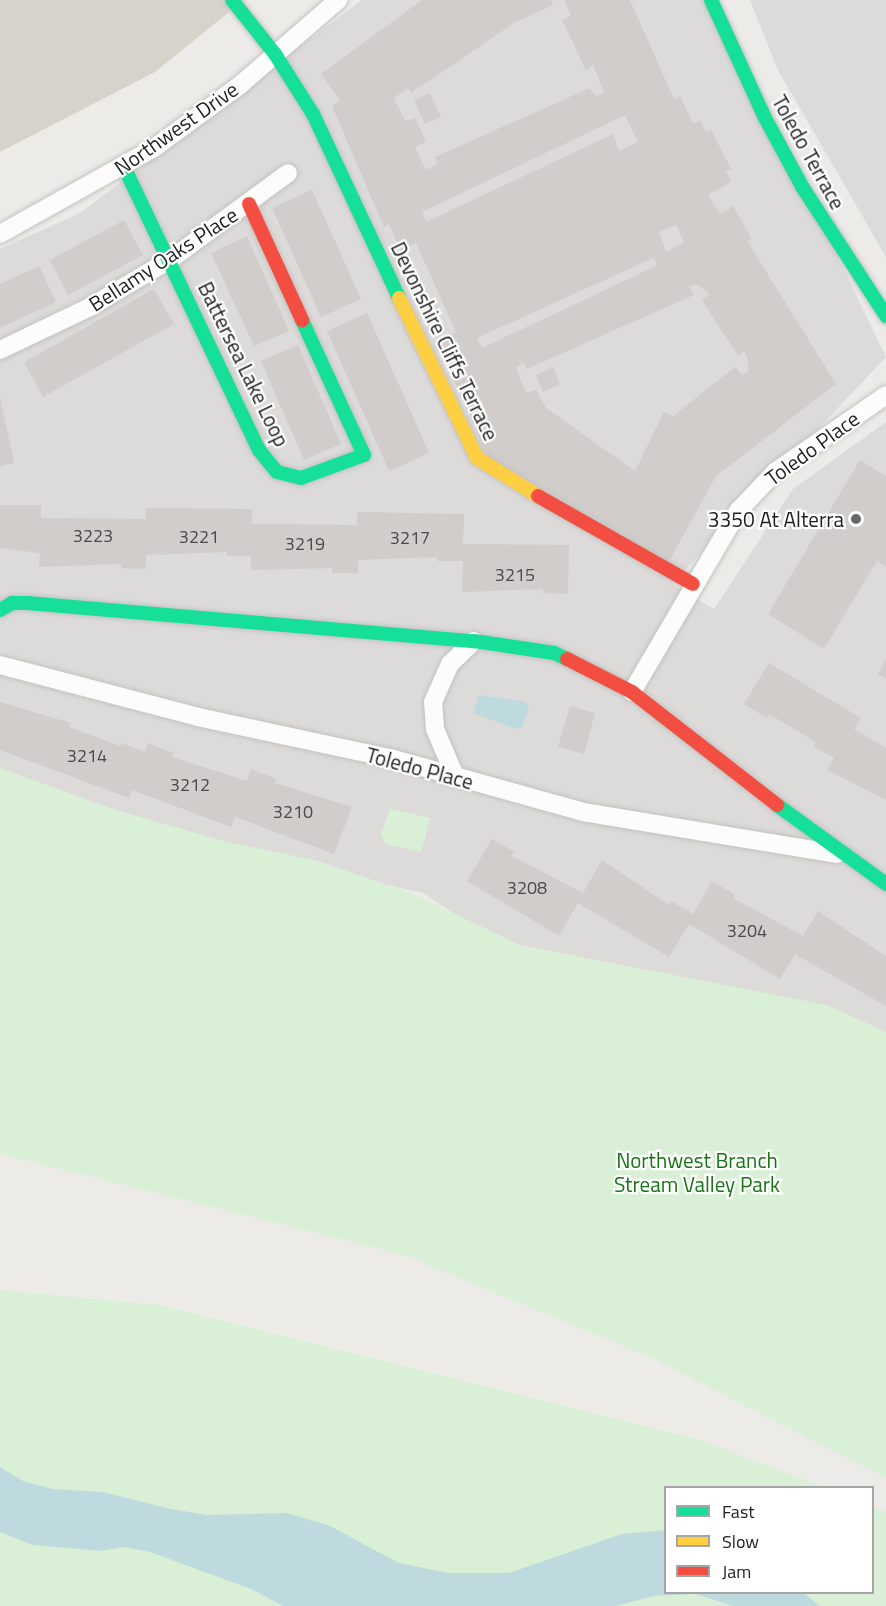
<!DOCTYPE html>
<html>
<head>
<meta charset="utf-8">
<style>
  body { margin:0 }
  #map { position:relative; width:886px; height:1606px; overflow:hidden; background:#edebe8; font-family:"Titillium Web",sans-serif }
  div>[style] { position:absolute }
  .residential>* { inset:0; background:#dcdbd9 }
  .construction>* { inset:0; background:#d6d4ca }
  .park>* { inset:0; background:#d9f0d6 }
  .water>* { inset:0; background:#bedade }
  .building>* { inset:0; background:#d0cdcb }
  .roads { filter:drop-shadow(0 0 2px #c3c2c0) drop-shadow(0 0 2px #c3c2c0) }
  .street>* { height:18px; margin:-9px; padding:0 9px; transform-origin:9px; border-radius:9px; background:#fcfcfc }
  .fast>* { height:14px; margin:-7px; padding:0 7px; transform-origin:7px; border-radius:7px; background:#16e098 }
  .slow>* { height:14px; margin:-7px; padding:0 7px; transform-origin:7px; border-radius:7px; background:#ffcf43 }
  .jam>* { height:14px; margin:-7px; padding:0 7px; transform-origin:7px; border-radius:7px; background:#f24e42 }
  .dots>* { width:16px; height:16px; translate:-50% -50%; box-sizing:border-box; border:3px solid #fff; border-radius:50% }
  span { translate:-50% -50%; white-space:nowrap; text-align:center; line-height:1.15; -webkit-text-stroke:4.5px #fff; paint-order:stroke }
  .number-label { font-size:18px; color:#4b4a4a }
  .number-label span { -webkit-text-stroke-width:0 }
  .street-label { font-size:21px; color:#1f1f1f }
  .poi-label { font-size:21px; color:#1f1f1f }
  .right { translate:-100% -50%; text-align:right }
  .park-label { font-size:21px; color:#177515 }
  .legend { position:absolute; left:664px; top:1486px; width:210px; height:108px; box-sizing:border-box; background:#fff; border:2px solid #a5a5a5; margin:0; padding:8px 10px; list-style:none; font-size:18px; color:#1f1f1f }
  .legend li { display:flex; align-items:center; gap:12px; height:30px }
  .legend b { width:30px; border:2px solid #a5a5a5 }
</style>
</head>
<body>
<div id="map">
  <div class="residential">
    <i style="clip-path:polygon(362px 0,714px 0,886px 357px,672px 584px,714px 609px,793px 489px,886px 422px,886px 1058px,522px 959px,423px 893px,237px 851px,0 777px,0 249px,80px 213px)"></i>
    <i style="clip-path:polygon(750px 0,886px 0,886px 257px,778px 70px)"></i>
  </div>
  <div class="construction">
    <i style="clip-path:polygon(0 0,244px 0,155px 72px,0 152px)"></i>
  </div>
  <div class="park">
    <i style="clip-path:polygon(0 768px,113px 809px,223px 841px,318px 861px,413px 894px,520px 945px,827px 1005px,886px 1032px,886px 1478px,652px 1358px,401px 1254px,0 1154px)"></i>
    <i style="clip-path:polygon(390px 809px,430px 818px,421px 852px,385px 844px,381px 833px)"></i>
    <i style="clip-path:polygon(0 1290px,159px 1305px,704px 1441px,823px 1487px,666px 1488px,666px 1592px,872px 1592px,873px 1507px,886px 1512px,886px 1606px,0 1606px)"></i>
  </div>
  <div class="water">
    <i style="clip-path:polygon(479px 695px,526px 702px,529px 709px,522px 727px,516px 729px,473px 713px)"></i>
    <i style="clip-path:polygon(0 1467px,23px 1481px,52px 1489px,103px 1492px,171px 1509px,208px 1515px,286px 1513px,328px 1525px,399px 1563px,448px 1573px,509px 1573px,622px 1534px,665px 1530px,666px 1592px,804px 1593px,820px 1606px,733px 1606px,696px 1594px,653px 1596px,617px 1606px,283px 1606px,251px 1589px,150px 1552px,124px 1547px,100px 1551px,33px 1545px,0 1532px)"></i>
  </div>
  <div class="building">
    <i style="clip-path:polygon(evenodd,422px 0,551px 0,553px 5px,514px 23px,411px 93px,408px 88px,394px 98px,405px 121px,415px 118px,426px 142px,415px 147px,426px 170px,437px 164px,435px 157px,590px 88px,596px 96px,604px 92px,593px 65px,586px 70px,562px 20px,571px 16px,564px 0,630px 0,674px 99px,680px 96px,693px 124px,700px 120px,706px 132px,711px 130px,731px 169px,726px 171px,731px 182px,708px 195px,720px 214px,733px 206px,752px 239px,747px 241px,836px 384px,716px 476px,667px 565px,487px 456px,437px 342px,456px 332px,416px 243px,401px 251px,389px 224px,384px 227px,332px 106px,340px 100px,321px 74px,422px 0,625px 115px,638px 142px,619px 151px,613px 134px,426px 222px,422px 212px,625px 115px,422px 0,676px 225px,684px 242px,666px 252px,659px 232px,676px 225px,422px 0,653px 258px,658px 265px,482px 348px,477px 338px,653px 258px,422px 0,696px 284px,710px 294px,702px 300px,738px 356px,744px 351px,748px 359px,748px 372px,742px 375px,735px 367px,673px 416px,664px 412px,635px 471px,546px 408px,536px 390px,526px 393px,516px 368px,523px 362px,527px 369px,694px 295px,689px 287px,696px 284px)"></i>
    <i style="clip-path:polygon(430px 93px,441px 117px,425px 124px,414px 100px)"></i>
    <i style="clip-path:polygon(312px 190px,361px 299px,321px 317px,272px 208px)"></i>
    <i style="clip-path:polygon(124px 220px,143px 255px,68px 295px,50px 260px)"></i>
    <i style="clip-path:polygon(247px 236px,289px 331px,254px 346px,211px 253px)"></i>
    <i style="clip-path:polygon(39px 266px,56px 302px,0 328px,0 284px)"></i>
    <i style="clip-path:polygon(154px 289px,174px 324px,43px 397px,24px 362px)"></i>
    <i style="clip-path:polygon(367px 313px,429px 453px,389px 471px,327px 331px)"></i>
    <i style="clip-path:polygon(298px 345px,341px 444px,304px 460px,261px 361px)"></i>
    <i style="clip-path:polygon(553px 367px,560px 384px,543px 392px,536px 375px)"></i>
    <i style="clip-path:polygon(0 397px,14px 463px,0 466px)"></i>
    <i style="clip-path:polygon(860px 460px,886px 476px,886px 567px,877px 561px,824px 649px,768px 614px)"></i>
    <i style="clip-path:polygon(0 505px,41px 505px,41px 518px,146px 519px,146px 508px,252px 509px,252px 524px,357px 525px,357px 512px,464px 514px,463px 544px,569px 545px,568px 594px,543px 593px,543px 589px,462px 592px,463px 561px,437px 561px,437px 557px,358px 560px,358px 573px,332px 573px,332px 568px,251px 570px,251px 556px,227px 556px,227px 552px,146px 555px,146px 569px,121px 568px,121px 564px,39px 567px,40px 553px,0 548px)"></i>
    <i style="clip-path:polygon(886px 660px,886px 679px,878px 674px)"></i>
    <i style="clip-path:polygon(769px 663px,861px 718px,854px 729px,886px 748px,886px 800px,827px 770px,834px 758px,813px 746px,816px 742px,769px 714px,767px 718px,744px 704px)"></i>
    <i style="clip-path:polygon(0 702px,71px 723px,69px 727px,120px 746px,121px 743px,145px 752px,148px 743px,173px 753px,172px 757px,247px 781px,251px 769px,276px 779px,275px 783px,352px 807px,334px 854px,235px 817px,231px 827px,132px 790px,129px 798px,0 750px)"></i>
    <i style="clip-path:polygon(570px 706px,595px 713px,584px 754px,558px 747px)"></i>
    <i style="clip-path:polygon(492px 839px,515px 852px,512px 856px,583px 893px,602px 860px,669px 905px,671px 901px,693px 914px,712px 881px,735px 895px,733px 898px,803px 936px,818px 911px,886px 956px,886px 1006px,795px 954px,780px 979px,689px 924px,669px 957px,578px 903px,559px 936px,467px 881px)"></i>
  </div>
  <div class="roads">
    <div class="street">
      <i style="left:0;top:234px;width:176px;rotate:-29.2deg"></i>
      <i style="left:154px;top:148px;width:107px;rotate:-36.2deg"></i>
      <i style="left:240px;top:85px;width:130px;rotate:-40.9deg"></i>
      <i style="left:0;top:350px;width:100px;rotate:-25.5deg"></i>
      <i style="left:90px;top:307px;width:94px;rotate:-30.7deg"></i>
      <i style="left:171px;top:259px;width:145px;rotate:-36.3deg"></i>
      <i style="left:0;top:665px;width:205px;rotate:14.7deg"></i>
      <i style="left:198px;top:717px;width:196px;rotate:12.1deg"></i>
      <i style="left:390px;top:758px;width:200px;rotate:15.6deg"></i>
      <i style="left:583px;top:812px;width:257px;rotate:9.4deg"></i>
      <i style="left:632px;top:692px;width:210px;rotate:-59.6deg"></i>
      <i style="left:738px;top:511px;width:54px;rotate:-46.5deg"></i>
      <i style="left:775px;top:472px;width:135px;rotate:-34.7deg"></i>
      <i style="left:455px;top:776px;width:51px;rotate:-113.1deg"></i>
      <i style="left:435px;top:729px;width:27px;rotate:-94deg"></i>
      <i style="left:433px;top:702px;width:42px;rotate:-65.9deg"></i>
      <i style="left:450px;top:664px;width:33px;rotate:-44deg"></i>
    </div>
    <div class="fast">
      <i style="left:232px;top:0;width:69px;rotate:51.5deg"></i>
      <i style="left:275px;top:54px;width:71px;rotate:57.7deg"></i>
      <i style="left:313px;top:114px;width:203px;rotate:64.9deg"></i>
      <i style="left:711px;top:0;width:128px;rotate:65.4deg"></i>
      <i style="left:764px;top:116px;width:82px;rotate:61.6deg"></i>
      <i style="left:803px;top:188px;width:153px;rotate:57deg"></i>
      <i style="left:124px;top:167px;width:314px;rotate:64.5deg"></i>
      <i style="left:259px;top:450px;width:28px;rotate:51deg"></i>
      <i style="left:277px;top:472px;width:25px;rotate:14deg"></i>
      <i style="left:301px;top:478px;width:67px;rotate:-20.1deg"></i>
      <i style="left:364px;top:455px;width:149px;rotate:-114.7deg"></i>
      <i style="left:0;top:610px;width:14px;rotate:-30deg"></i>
      <i style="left:12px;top:603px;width:15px"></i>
      <i style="left:27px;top:603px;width:449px;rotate:4.9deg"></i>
      <i style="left:474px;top:641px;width:81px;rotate:8.5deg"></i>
      <i style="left:554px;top:653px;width:14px;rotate:25deg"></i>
      <i style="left:777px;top:805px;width:135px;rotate:35.9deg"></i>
    </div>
    <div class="slow">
      <i style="left:399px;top:298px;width:178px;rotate:64deg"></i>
      <i style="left:477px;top:458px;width:72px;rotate:31.9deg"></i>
    </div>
    <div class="jam">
      <i style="left:249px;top:204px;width:128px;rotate:65.4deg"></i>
      <i style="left:538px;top:496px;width:178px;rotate:29.6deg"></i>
      <i style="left:567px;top:659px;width:73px;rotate:26.9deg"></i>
      <i style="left:632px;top:692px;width:184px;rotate:37.9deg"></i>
    </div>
  </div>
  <div class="dots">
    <i style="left:856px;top:519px;background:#676665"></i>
  </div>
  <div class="number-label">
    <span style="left:93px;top:536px">3223</span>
    <span style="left:199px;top:537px">3221</span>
    <span style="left:410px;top:538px">3217</span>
    <span style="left:305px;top:544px">3219</span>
    <span style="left:515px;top:575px">3215</span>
    <span style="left:87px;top:756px">3214</span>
    <span style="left:190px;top:785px">3212</span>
    <span style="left:293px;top:812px">3210</span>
    <span style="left:527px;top:888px">3208</span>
    <span style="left:747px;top:931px">3204</span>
  </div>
  <div class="street-label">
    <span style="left:176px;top:128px;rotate:-35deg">Northwest Drive</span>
    <span style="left:809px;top:152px;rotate:61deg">Toledo Terrace</span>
    <span style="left:163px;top:259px;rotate:-33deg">Bellamy Oaks Place</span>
    <span style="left:445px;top:341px;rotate:64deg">Devonshire Cliffs Terrace</span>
    <span style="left:244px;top:364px;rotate:64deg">Battersea Lake Loop</span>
    <span style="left:812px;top:448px;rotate:-36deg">Toledo Place</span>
    <span style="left:420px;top:768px;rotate:15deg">Toledo Place</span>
  </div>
  <div class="poi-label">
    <span class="right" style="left:844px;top:519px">3350 At Alterra</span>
  </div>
  <div class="park-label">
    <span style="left:697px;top:1172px">Northwest Branch<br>Stream Valley Park</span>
  </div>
  <ul class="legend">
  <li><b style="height:8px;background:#16e098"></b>Fast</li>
  <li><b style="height:8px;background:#ffcf43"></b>Slow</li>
  <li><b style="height:8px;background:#f24e42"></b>Jam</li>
  </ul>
</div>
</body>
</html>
